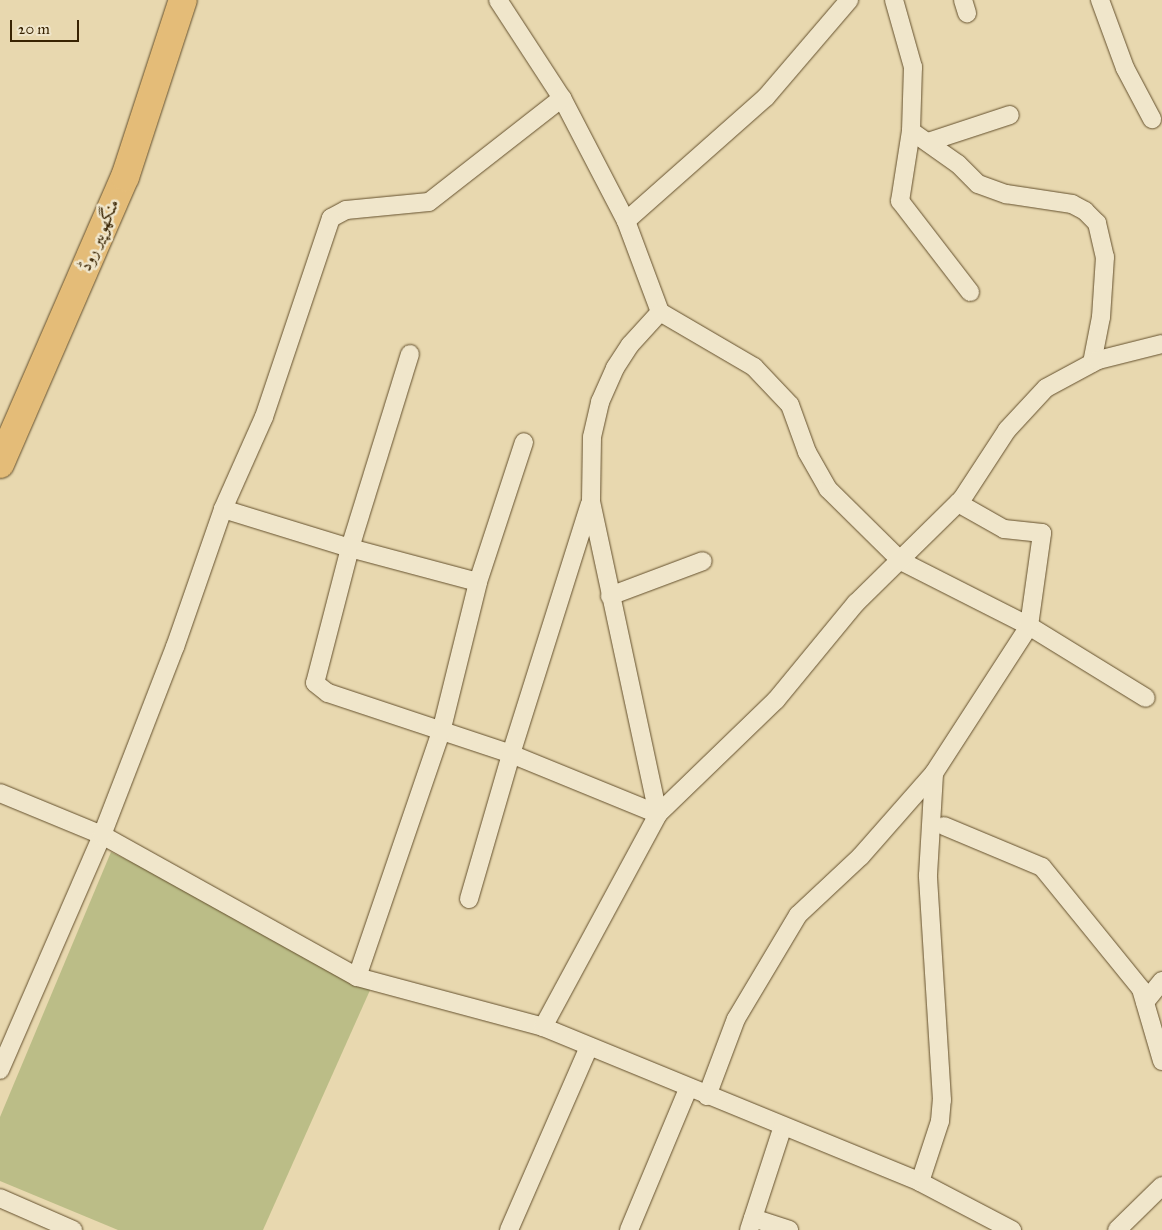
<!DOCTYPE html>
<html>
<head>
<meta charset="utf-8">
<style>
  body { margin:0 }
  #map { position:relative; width:1162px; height:1230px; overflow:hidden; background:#e8d8af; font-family:"IM FELL Great Primer",Amiri,serif }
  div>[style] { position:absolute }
  .green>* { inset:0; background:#bbbd87 }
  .roads { filter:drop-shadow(0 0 1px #64502d) drop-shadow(0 0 1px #64502d) }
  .street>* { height:18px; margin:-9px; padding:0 9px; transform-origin:9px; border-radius:9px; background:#f0e6cb }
  .primary>* { height:28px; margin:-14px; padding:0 14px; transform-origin:14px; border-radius:14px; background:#e4bc78 }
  span { translate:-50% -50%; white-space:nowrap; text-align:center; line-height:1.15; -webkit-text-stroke:5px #f0e6cb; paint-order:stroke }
  .street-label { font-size:18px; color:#382302 }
  .scale { position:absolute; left:10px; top:20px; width:69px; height:22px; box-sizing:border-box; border:2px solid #382302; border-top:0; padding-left:6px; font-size:15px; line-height:18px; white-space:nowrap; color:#382302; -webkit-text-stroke:4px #f0e6cb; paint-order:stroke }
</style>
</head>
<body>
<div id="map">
  <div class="green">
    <i style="clip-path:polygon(111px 852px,375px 979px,263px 1230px,118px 1230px,0 1181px,0 1117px)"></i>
  </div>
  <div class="roads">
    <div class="street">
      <i style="left:498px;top:0;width:117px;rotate:56.9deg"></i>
      <i style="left:562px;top:98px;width:139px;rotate:62.5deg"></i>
      <i style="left:626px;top:221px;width:97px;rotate:69.5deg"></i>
      <i style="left:660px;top:312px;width:109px;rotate:30.3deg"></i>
      <i style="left:754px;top:367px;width:52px;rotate:46.5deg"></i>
      <i style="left:790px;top:405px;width:50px;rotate:70.1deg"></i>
      <i style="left:807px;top:452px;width:43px;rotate:60.4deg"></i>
      <i style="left:828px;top:489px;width:103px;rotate:44.6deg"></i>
      <i style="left:901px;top:561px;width:144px;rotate:26.9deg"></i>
      <i style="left:1029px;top:626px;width:137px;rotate:31.6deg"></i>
      <i style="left:894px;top:0;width:70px;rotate:74.2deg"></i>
      <i style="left:913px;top:67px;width:64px;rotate:91.8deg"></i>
      <i style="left:911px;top:131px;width:71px;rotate:98.9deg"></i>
      <i style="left:900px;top:201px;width:115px;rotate:52.4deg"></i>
      <i style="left:963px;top:0;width:14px;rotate:73deg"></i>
      <i style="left:1100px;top:0;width:72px;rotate:69.8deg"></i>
      <i style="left:1125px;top:68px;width:58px;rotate:62.1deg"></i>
      <i style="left:911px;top:131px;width:57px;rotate:35.1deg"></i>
      <i style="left:958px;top:164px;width:28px;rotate:45deg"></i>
      <i style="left:978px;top:184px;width:30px;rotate:20deg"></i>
      <i style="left:1006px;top:194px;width:67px;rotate:8.6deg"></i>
      <i style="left:1072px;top:204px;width:15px;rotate:28deg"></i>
      <i style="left:1085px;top:211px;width:17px;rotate:45deg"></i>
      <i style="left:1097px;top:223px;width:35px;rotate:77deg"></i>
      <i style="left:1105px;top:257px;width:60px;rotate:93.8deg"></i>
      <i style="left:1101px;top:317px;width:47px;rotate:101.1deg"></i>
      <i style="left:928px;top:142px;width:86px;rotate:-18.2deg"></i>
      <i style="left:626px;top:221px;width:187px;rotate:-41.5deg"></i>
      <i style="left:766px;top:97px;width:128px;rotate:-49.4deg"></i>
      <i style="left:410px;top:354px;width:203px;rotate:107.2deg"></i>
      <i style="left:350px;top:548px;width:139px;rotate:104.5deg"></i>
      <i style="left:315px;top:683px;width:16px;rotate:38deg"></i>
      <i style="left:328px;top:693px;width:193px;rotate:18.4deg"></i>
      <i style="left:511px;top:754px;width:159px;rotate:22.2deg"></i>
      <i style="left:658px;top:814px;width:164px;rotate:-44deg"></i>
      <i style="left:776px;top:700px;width:126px;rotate:-50.5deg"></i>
      <i style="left:856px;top:603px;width:148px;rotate:-44.5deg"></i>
      <i style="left:962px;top:499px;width:82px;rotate:-56.9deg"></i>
      <i style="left:1007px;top:430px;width:57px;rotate:-47.1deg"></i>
      <i style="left:1046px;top:388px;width:59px;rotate:-28.3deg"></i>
      <i style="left:1098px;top:360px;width:66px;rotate:-14deg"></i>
      <i style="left:223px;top:509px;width:133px;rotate:17.1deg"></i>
      <i style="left:350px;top:548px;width:132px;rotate:14.9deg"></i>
      <i style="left:610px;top:596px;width:99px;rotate:-20.6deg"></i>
      <i style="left:0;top:793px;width:110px;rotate:22.4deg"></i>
      <i style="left:102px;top:835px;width:292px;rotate:29.1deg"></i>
      <i style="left:357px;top:977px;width:193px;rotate:15deg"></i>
      <i style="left:543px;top:1027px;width:408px;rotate:22.3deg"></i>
      <i style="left:920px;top:1182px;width:104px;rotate:27.6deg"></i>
      <i style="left:944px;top:826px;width:106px;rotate:22.7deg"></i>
      <i style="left:1042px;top:867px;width:157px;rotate:50.9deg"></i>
      <i style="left:1141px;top:989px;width:75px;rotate:73.7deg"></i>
      <i style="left:469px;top:899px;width:151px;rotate:-73.8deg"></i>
      <i style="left:511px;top:754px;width:262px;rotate:-72.5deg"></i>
      <i style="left:357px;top:977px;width:259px;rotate:-71.1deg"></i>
      <i style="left:441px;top:732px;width:154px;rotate:-76.1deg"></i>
      <i style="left:478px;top:582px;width:147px;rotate:-71.8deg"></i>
      <i style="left:1145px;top:1002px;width:27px;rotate:-51deg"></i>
      <i style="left:543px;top:1027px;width:242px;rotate:-61.6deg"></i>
      <i style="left:658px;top:814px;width:320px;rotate:-102.1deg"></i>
      <i style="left:591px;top:501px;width:64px;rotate:-89.1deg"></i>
      <i style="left:592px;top:437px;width:36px;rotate:-77deg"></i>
      <i style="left:600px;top:402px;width:37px;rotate:-66deg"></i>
      <i style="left:615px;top:368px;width:27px;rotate:-57deg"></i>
      <i style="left:630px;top:345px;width:45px;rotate:-47.7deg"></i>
      <i style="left:0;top:1070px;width:256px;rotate:-66.5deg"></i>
      <i style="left:102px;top:835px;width:202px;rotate:-68.8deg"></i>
      <i style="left:175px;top:647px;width:146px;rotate:-70.8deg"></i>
      <i style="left:223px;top:509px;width:101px;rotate:-66deg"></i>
      <i style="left:264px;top:417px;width:210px;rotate:-71.4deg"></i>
      <i style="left:331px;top:218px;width:17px;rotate:-28deg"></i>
      <i style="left:346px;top:210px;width:83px;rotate:-5.5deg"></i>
      <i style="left:429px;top:202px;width:169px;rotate:-38deg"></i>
      <i style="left:707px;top:1096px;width:82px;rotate:-69.4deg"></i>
      <i style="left:736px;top:1019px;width:121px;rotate:-59.2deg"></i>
      <i style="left:798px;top:915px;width:86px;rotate:-43.1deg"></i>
      <i style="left:861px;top:856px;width:111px;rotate:-48.7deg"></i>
      <i style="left:934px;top:773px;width:175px;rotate:-57.1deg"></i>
      <i style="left:1029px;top:626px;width:94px;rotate:-82deg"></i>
      <i style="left:1042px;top:533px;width:38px;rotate:-174deg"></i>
      <i style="left:1004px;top:529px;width:53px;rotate:-150.5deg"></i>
      <i style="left:920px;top:1182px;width:64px;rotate:-71.8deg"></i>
      <i style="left:940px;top:1121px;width:21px;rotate:-85deg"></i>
      <i style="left:942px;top:1100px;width:225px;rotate:-93.6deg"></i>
      <i style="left:928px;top:875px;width:102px;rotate:-86.6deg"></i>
      <i style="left:0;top:1198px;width:80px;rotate:23.7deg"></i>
      <i style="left:753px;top:1218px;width:38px;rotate:18deg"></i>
      <i style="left:509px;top:1230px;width:200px;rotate:-66.4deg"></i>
      <i style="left:629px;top:1230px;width:153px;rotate:-67.3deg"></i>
      <i style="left:749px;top:1230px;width:109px;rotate:-71.9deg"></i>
      <i style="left:1117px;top:1230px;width:63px;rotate:-44.4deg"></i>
    </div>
    <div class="primary">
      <i style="left:0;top:464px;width:313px;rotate:-66.5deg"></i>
      <i style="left:125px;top:177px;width:186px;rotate:-71.9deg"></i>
    </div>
  </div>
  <div class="street-label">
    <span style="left:99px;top:235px;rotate:-67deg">منگھوپیر روڈ</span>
  </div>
  <div class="scale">20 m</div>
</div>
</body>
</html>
